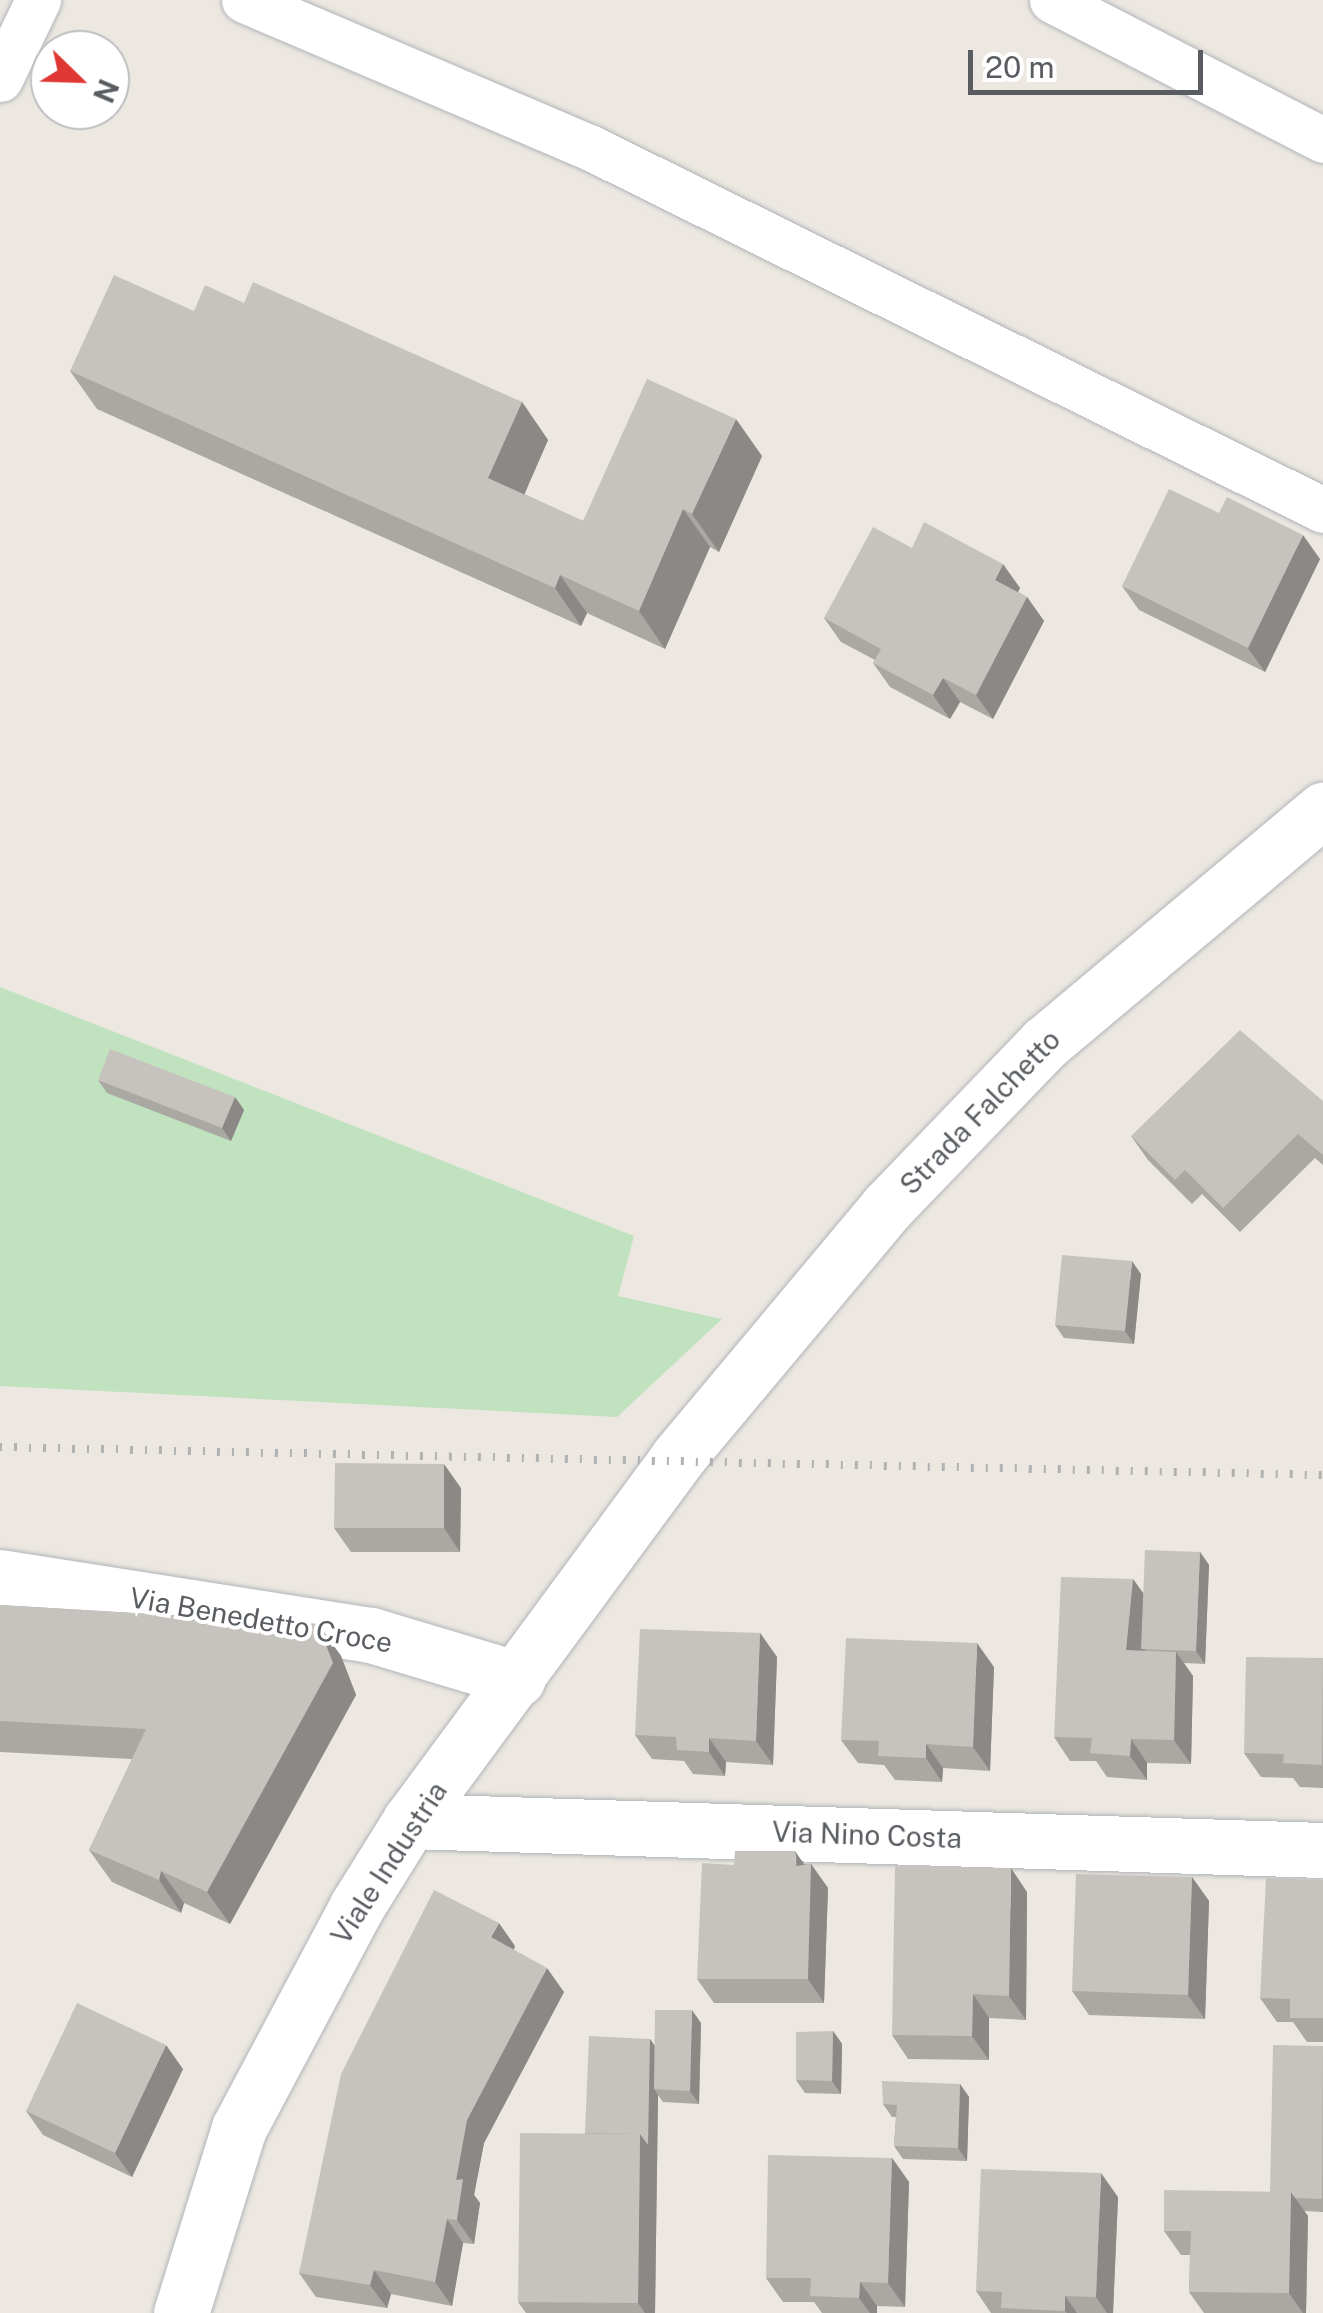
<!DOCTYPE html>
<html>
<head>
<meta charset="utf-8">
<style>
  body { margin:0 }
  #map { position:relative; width:1323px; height:2313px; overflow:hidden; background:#ece8e1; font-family:"Public Sans",sans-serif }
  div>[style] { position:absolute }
  .green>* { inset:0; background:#c0e2be }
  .roads { filter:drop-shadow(0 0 2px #b1b4b8) drop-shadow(0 0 2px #b1b4b8) }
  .lane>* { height:45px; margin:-22.5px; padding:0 22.5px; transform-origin:22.5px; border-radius:22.5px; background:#fff }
  .street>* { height:55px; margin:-27.5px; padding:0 27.5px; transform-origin:27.5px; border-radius:27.5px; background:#fff }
  .rail>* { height:8px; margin-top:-4px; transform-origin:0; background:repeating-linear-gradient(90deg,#b0b1b1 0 2.5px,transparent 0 14.5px) }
  .wall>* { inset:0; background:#aaa8a3 }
  .shaded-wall>* { inset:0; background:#8b8885 }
  .building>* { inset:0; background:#c6c3be }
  span { translate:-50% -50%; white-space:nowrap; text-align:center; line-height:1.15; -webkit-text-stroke:8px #fff; paint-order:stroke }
  .street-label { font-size:28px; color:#595d61 }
  .north { position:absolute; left:30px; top:30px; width:100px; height:100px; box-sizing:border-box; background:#fff; border:2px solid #bdbec0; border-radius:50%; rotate:113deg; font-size:28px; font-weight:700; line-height:40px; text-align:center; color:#595d61 }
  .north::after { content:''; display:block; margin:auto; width:35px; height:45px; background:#df3733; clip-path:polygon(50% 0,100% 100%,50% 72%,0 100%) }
  .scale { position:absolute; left:968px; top:50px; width:235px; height:45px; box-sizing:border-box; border:5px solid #595d61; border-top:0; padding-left:12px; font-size:30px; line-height:35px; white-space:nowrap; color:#595d61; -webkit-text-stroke:8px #fff; paint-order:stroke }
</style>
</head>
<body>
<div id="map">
  <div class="green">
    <i style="clip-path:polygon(0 987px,634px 1236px,618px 1296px,722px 1319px,617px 1417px,0 1386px)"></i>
  </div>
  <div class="roads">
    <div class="lane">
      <i style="left:244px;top:0;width:375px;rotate:23.1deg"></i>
      <i style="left:589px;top:147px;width:819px;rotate:26.31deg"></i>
      <i style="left:1052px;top:0;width:305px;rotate:27.3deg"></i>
      <i style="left:0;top:79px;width:88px;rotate:-64.3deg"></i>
    </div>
    <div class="street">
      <i style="left:0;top:1577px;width:376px;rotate:8.9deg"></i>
      <i style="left:371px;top:1635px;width:153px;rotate:16.7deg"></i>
      <i style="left:410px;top:1821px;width:913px;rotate:1.82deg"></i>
      <i style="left:181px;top:2313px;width:194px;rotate:-72.6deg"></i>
      <i style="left:239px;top:2128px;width:251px;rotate:-62deg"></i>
      <i style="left:357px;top:1906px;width:100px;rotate:-58.1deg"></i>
      <i style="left:410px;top:1821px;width:452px;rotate:-53.6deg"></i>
      <i style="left:678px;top:1457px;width:326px;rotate:-50.1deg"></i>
      <i style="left:887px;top:1207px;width:228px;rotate:-46.1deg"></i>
      <i style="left:1045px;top:1043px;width:363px;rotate:-40deg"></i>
    </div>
  </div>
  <div class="rail">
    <i style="left:0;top:1447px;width:1323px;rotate:1.21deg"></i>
  </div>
  <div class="wall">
    <i style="clip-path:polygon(244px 303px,522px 402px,548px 440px,524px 494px,583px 521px,762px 456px,719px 552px,710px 547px,665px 649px,587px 613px,581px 626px,97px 409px,70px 371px,194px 311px)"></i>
    <i style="clip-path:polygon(1219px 513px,1320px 559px,1265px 672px,1139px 610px,1122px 586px)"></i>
    <i style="clip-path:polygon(912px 548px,1020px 588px,1018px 592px,1027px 597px,1044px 621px,993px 719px,960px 702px,950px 719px,890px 687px,873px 663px,875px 660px,841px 642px,824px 618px)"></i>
    <i style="clip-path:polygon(98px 1080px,235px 1097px,244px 1110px,231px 1141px,107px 1093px)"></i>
    <i style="clip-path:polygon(1323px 1101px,1323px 1165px,1315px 1158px,1240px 1232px,1202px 1194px,1192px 1204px,1148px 1160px,1131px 1136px)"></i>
    <i style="clip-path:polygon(1141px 1274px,1134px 1344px,1064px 1338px,1055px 1325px)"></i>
    <i style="clip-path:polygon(461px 1488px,460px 1552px,351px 1552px,334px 1528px)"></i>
    <i style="clip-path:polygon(1200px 1552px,1209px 1565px,1205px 1664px,1184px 1663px,1193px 1676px,1191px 1764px,1147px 1763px,1147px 1780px,1107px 1777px,1096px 1761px,1070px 1761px,1054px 1737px,1133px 1579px,1144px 1594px)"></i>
    <i style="clip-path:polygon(0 1605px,318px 1624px,341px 1656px,356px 1695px,230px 1924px,184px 1903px,181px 1913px,112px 1882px,89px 1850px,132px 1759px,0 1752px)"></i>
    <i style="clip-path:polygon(760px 1633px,777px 1657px,773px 1765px,726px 1762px,725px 1776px,693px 1774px,684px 1761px,652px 1759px,635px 1735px)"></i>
    <i style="clip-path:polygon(1323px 1658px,1323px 1788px,1300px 1787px,1293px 1778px,1261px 1777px,1244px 1753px)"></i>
    <i style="clip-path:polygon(994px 1667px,990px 1771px,943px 1768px,942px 1782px,895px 1780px,884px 1765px,858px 1763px,841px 1740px)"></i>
    <i style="clip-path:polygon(811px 1864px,828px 1888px,824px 2003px,714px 2003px,697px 1979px,734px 1865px)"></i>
    <i style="clip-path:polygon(1192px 1877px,1209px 1901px,1205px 2019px,1089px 2015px,1072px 1991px)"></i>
    <i style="clip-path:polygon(1323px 1880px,1323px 2042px,1307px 2042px,1293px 2022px,1277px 2022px,1260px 1998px)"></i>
    <i style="clip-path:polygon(1027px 1892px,1026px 2020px,989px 2018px,989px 2060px,908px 2059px,892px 2035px)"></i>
    <i style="clip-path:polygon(515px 1946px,514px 1950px,564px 1992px,484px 2143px,474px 2195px,480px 2203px,474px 2244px,463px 2243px,452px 2306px,391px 2294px,387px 2308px,316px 2297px,299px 2273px)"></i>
    <i style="clip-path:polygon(701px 2023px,699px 2104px,663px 2102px,658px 2095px,655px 2313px,526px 2313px,518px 2302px,585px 2133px,650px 2039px,655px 2046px)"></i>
    <i style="clip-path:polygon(833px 2031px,842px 2044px,841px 2094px,805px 2093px,796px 2080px)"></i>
    <i style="clip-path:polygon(1323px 2046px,1323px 2212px,1304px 2211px,1308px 2216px,1306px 2313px,1204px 2313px,1189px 2292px,1190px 2255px,1181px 2255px,1164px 2231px,1270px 2192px)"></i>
    <i style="clip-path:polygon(183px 2069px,132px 2177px,43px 2135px,26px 2111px)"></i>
    <i style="clip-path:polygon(960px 2084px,969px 2097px,967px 2161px,903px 2159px,894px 2146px,896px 2117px,892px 2117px,883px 2104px)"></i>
    <i style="clip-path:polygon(892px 2158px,909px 2182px,905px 2307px,877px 2306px,877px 2313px,822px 2313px,814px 2302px,783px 2302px,766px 2278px)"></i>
    <i style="clip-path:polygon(1118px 2197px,1113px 2313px,991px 2313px,976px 2291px)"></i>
  </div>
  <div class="shaded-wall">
    <i style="clip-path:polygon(522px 402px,548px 440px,515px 516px,488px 478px)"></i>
    <i style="clip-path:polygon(736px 419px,762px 456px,719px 552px,692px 514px)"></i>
    <i style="clip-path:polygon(683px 509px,710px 547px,665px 649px,639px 611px)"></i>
    <i style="clip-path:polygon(1303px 535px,1320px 559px,1265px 672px,1248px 648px)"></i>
    <i style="clip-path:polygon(1003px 564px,1020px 588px,1012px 604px,995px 580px)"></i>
    <i style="clip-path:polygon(560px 575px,587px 613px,581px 626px,555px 588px)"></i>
    <i style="clip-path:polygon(1027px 597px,1044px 621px,993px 719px,976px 695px)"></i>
    <i style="clip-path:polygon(943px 678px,960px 702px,950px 719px,933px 695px)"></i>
    <i style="clip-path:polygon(235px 1097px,244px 1110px,231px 1141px,222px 1128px)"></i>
    <i style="clip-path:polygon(1132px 1261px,1141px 1274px,1134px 1344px,1125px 1331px)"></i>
    <i style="clip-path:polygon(444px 1464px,461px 1488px,460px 1552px,444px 1528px)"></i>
    <i style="clip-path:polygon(1200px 1552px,1209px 1565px,1205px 1664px,1196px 1651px)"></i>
    <i style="clip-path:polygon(1133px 1579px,1150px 1603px,1145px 1654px,1126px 1650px)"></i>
    <i style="clip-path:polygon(318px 1624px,341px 1656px,356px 1695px,230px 1924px,207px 1892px)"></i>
    <i style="clip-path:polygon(760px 1633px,777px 1657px,773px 1765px,756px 1741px)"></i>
    <i style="clip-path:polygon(977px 1643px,994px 1667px,990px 1771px,973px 1747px)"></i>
    <i style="clip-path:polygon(1176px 1652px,1193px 1676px,1191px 1764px,1174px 1740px)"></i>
    <i style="clip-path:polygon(709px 1738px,726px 1762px,725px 1776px,709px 1752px)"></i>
    <i style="clip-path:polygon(1131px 1739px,1147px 1763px,1147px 1780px,1130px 1756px)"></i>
    <i style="clip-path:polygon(926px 1744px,943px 1768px,942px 1782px,926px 1758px)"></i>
    <i style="clip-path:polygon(795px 1851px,811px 1874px,811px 1864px,828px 1888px,824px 2003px,808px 1979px)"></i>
    <i style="clip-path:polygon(1011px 1868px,1027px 1892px,1026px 2020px,1009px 1996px)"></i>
    <i style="clip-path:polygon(161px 1871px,184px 1903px,181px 1913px,159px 1880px)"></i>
    <i style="clip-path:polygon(1192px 1877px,1209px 1901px,1205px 2019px,1188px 1995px)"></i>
    <i style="clip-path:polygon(499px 1923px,515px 1946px,508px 1961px,491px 1937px)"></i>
    <i style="clip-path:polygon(547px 1968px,564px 1992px,484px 2143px,474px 2195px,480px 2203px,474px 2244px,457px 2220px,456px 2180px,467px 2120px)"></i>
    <i style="clip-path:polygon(973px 1994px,989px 2018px,989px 2060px,972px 2036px)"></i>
    <i style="clip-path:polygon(692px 2010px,701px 2023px,699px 2104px,690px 2091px)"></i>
    <i style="clip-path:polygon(833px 2031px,842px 2044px,841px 2094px,832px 2081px)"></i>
    <i style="clip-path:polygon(650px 2039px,659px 2052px,654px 2089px,658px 2095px,655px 2313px,645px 2313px,638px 2303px,640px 2134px)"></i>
    <i style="clip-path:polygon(166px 2045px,183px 2069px,132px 2177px,115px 2153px)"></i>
    <i style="clip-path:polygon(960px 2084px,969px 2097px,967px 2161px,958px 2148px)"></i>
    <i style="clip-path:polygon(892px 2158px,909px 2182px,905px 2307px,888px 2283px)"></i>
    <i style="clip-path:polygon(1101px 2173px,1118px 2197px,1113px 2313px,1107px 2313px,1096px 2297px)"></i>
    <i style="clip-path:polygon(1291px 2192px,1308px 2216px,1306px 2313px,1303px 2313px,1289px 2293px)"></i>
    <i style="clip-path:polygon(447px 2219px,463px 2243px,452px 2306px,435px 2282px)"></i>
    <i style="clip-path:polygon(374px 2270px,391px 2294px,387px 2308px,370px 2285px)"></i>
    <i style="clip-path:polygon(860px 2282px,877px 2306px,877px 2313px,870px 2313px,859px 2298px)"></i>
    <i style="clip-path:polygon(1065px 2296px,1077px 2313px,1067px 2313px,1065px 2311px)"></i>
  </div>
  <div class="building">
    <i style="clip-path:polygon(114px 275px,194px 311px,205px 285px,244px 303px,253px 282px,522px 402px,488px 478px,583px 521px,647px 379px,736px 419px,692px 514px,683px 509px,639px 611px,560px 575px,555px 588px,70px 371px)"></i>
    <i style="clip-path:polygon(1169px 489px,1219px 513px,1227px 497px,1303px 535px,1248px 648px,1122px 586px)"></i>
    <i style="clip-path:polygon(924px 522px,1003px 564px,995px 580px,1027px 597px,976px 695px,943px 678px,933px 695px,873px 663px,881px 649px,824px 618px,873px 527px,912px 548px)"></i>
    <i style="clip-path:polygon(1240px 1030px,1323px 1101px,1323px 1155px,1298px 1134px,1223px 1208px,1185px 1170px,1175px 1180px,1131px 1136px)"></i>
    <i style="clip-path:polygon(110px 1049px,235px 1097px,222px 1128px,98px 1080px)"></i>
    <i style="clip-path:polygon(1062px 1255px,1132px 1261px,1125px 1331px,1055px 1325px)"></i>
    <i style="clip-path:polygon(335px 1463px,444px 1464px,444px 1528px,334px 1528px)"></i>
    <i style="clip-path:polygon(1145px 1550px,1200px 1552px,1196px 1651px,1141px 1649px)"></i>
    <i style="clip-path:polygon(1061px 1577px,1133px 1579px,1126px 1650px,1176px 1652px,1174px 1740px,1131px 1739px,1130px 1756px,1090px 1753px,1092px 1738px,1054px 1737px)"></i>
    <i style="clip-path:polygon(0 1605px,318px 1624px,333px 1663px,207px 1892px,161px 1871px,159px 1880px,89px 1850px,146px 1729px,0 1721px)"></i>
    <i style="clip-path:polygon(640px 1629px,760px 1633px,756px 1741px,709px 1738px,709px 1752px,677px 1750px,676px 1737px,635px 1735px)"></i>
    <i style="clip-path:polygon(846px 1638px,977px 1643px,973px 1747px,926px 1744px,926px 1758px,878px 1756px,879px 1741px,841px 1740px)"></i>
    <i style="clip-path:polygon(1246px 1657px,1323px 1658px,1322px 1765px,1283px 1763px,1284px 1754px,1244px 1753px)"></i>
    <i style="clip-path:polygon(735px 1851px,795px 1851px,796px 1866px,811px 1864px,808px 1979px,697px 1979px,702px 1863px,734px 1865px)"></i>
    <i style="clip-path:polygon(895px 1866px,1011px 1868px,1009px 1996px,973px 1994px,972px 2036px,892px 2035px)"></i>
    <i style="clip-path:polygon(1076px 1874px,1192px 1877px,1188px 1995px,1072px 1991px)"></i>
    <i style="clip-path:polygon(1266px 1878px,1323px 1880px,1323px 2018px,1290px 2018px,1290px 1999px,1260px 1998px)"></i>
    <i style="clip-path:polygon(434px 1890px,499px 1923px,491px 1937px,547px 1968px,467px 2120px,456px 2180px,463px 2179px,457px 2220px,447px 2219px,435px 2282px,374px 2270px,370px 2285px,299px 2273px,341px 2074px)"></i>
    <i style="clip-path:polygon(77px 2003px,166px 2045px,115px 2153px,26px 2111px)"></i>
    <i style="clip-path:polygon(655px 2010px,692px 2010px,690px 2091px,654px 2089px)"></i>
    <i style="clip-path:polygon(833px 2031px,832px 2081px,796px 2080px,796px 2032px)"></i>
    <i style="clip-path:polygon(589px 2036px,650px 2039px,648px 2145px,640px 2134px,585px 2133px)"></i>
    <i style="clip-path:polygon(1273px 2045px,1323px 2046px,1322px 2199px,1295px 2198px,1291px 2192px,1270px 2192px)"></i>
    <i style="clip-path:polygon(882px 2081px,960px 2084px,958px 2148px,894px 2146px,897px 2105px,883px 2104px)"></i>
    <i style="clip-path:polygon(520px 2133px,640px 2134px,638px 2303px,518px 2302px)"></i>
    <i style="clip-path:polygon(768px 2155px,892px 2158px,888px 2283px,860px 2282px,859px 2298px,810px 2296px,811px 2278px,766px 2278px)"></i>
    <i style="clip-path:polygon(981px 2169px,1101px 2173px,1096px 2297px,1065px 2296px,1065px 2311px,1001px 2308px,1002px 2292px,976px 2291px)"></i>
    <i style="clip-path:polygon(1164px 2190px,1291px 2192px,1289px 2293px,1189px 2292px,1191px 2231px,1164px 2231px)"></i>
  </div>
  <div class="street-label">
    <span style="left:980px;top:1112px;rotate:-46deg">Strada Falchetto</span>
    <span style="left:261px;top:1620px;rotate:10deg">Via Benedetto Croce</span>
    <span style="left:867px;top:1835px;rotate:2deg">Via Nino Costa</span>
    <span style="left:389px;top:1863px;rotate:-57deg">Viale Industria</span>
  </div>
  <div class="north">N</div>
  <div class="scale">20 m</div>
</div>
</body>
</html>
